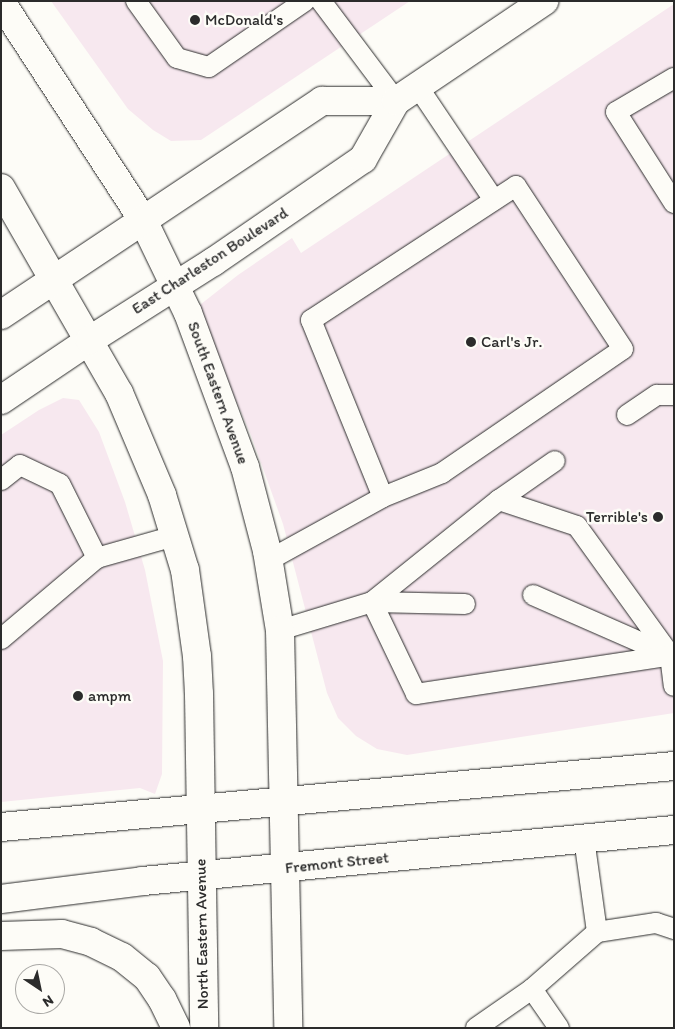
<!DOCTYPE html>
<html>
<head>
<meta charset="utf-8">
<style>
  body { margin:0 }
  #map { position:relative; width:675px; height:1029px; overflow:hidden; background:#fdfcf7; font-family:Itim,sans-serif }
  div>[style] { position:absolute }
  .built>* { inset:0; background:#f7e8ef }
  .roads { filter:drop-shadow(0 0 1px #2b2b2b) drop-shadow(0 0 1px #2b2b2b) }
  .service>* { height:20px; margin:-10px; padding:0 10px; transform-origin:10px; border-radius:10px; background:#fdfcf7 }
  .primary>* { height:28px; margin:-14px; padding:0 14px; transform-origin:14px; border-radius:14px; background:#fdfcf7 }
  .dots>* { width:14px; height:14px; translate:-50% -50%; box-sizing:border-box; border:2px solid #fdfcf7; border-radius:50% }
  span { translate:-50% -50%; white-space:nowrap; text-align:center; line-height:1.15; -webkit-text-stroke:5px #fdfcf7; paint-order:stroke }
  .poi-label { font-size:16px; color:#2b2b2b }
  .left { translate:0 -50%; text-align:left }
  .right { translate:-100% -50%; text-align:right }
  .street-label { font-size:16px; color:#2b2b2b }
  .frame { position:absolute; inset:0; border:2px solid #2b2b2b; pointer-events:none }
  .north { position:absolute; left:15px; top:964px; width:50px; height:50px; box-sizing:border-box; background:#fdfcf7; border:1px solid #a9a8a5; border-radius:50%; rotate:146deg; font-size:14px; font-weight:700; line-height:20px; text-align:center; color:#2b2b2b }
  .north::after { content:''; display:block; margin:auto; width:18px; height:22px; background:#2b2b2b; clip-path:polygon(50% 0,100% 100%,50% 72%,0 100%) }
</style>
</head>
<body>
<div id="map">
  <div class="built">
    <i style="clip-path:polygon(51px 1px,410px 1px,201px 140px,171px 141px,153px 130px,128px 109px)"></i>
    <i style="clip-path:polygon(674px 4px,674px 713px,407px 755px,377px 749px,356px 736px,338px 718px,327px 693px,283px 524px,251px 435px,196px 308px,238px 275px,292px 238px,301px 253px)"></i>
    <i style="clip-path:polygon(63px 398px,79px 400px,99px 432px,125px 502px,145px 570px,163px 661px,162px 774px,155px 794px,140px 788px,1px 802px,1px 435px,39px 410px)"></i>
  </div>
  <div class="roads">
    <div class="service">
      <i style="left:136px;top:1px;width:70px;rotate:54.3deg"></i>
      <i style="left:177px;top:58px;width:33px;rotate:16deg"></i>
      <i style="left:209px;top:67px;width:116px;rotate:-34.5deg"></i>
      <i style="left:321px;top:1px;width:125px;rotate:53.1deg"></i>
      <i style="left:674px;top:78px;width:67px;rotate:149.6deg"></i>
      <i style="left:616px;top:112px;width:108px;rotate:57.5deg"></i>
      <i style="left:418px;top:87px;width:136px;rotate:56.1deg"></i>
      <i style="left:627px;top:415px;width:36px;rotate:-34deg"></i>
      <i style="left:657px;top:395px;width:17px"></i>
      <i style="left:1px;top:480px;width:24px;rotate:-38deg"></i>
      <i style="left:20px;top:465px;width:44px;rotate:25.4deg"></i>
      <i style="left:60px;top:484px;width:83px;rotate:63.4deg"></i>
      <i style="left:499px;top:500px;width:68px;rotate:-34.9deg"></i>
      <i style="left:269px;top:560px;width:130px;rotate:-28.9deg"></i>
      <i style="left:383px;top:497px;width:64px;rotate:-22.1deg"></i>
      <i style="left:442px;top:473px;width:219px;rotate:-34.4deg"></i>
      <i style="left:623px;top:349px;width:195px;rotate:-123.3deg"></i>
      <i style="left:516px;top:186px;width:245px;rotate:146.8deg"></i>
      <i style="left:311px;top:320px;width:191px;rotate:67.9deg"></i>
      <i style="left:533px;top:595px;width:150px;rotate:23.7deg"></i>
      <i style="left:372px;top:602px;width:163px;rotate:-38.8deg"></i>
      <i style="left:499px;top:500px;width:82px;rotate:18.4deg"></i>
      <i style="left:577px;top:526px;width:159px;rotate:54.2deg"></i>
      <i style="left:670px;top:655px;width:31px;rotate:83deg"></i>
      <i style="left:372px;top:602px;width:93px;rotate:1.2deg"></i>
      <i style="left:280px;top:630px;width:96px;rotate:-16.9deg"></i>
      <i style="left:372px;top:602px;width:102px;rotate:64.4deg"></i>
      <i style="left:416px;top:694px;width:261px;rotate:-8.6deg"></i>
      <i style="left:1px;top:639px;width:126px;rotate:-40.2deg"></i>
      <i style="left:97px;top:558px;width:81px;rotate:-15.8deg"></i>
      <i style="left:597px;top:932px;width:60px;rotate:-8.7deg"></i>
      <i style="left:656px;top:923px;width:19px;rotate:18deg"></i>
      <i style="left:532px;top:989px;width:47px;rotate:55.3deg"></i>
      <i style="left:476px;top:1028px;width:68px;rotate:-34.9deg"></i>
      <i style="left:532px;top:989px;width:86px;rotate:-41.2deg"></i>
      <i style="left:597px;top:932px;width:95px;rotate:-97.9deg"></i>
    </div>
    <div class="primary">
      <i style="left:1px;top:2px;width:260px;rotate:56.9deg"></i>
      <i style="left:143px;top:220px;width:103px;rotate:64.2deg"></i>
      <i style="left:188px;top:313px;width:164px;rotate:69.7deg"></i>
      <i style="left:245px;top:467px;width:87px;rotate:75.3deg"></i>
      <i style="left:267px;top:551px;width:80px;rotate:80.7deg"></i>
      <i style="left:280px;top:630px;width:398px;rotate:88.8deg"></i>
      <i style="left:1px;top:188px;width:237px;rotate:60.1deg"></i>
      <i style="left:119px;top:393px;width:111px;rotate:67.1deg"></i>
      <i style="left:162px;top:495px;width:78px;rotate:73deg"></i>
      <i style="left:185px;top:570px;width:87px;rotate:82.1deg"></i>
      <i style="left:197px;top:656px;width:38px;rotate:87deg"></i>
      <i style="left:199px;top:694px;width:334px;rotate:89.1deg"></i>
      <i style="left:1px;top:315px;width:386px;rotate:-33.7deg"></i>
      <i style="left:322px;top:101px;width:74px"></i>
      <i style="left:1px;top:400px;width:107px;rotate:-34deg"></i>
      <i style="left:90px;top:340px;width:146px;rotate:-32.4deg"></i>
      <i style="left:213px;top:262px;width:182px;rotate:-34.5deg"></i>
      <i style="left:363px;top:159px;width:67px;rotate:-60.4deg"></i>
      <i style="left:396px;top:101px;width:179px;rotate:-34deg"></i>
      <i style="left:1px;top:827px;width:676px;rotate:-5.18deg"></i>
      <i style="left:1px;top:899px;width:143px;rotate:-7.2deg"></i>
      <i style="left:143px;top:881px;width:533px;rotate:-5.49deg"></i>
      <i style="left:1px;top:936px;width:61px;rotate:-1.9deg"></i>
      <i style="left:62px;top:934px;width:30px;rotate:15deg"></i>
      <i style="left:91px;top:942px;width:34px;rotate:26deg"></i>
      <i style="left:122px;top:957px;width:32px;rotate:39deg"></i>
      <i style="left:147px;top:977px;width:27px;rotate:56deg"></i>
      <i style="left:162px;top:999px;width:32px;rotate:64deg"></i>
    </div>
  </div>
  <div class="dots">
    <i style="left:195px;top:20px;background:#2b2b2b"></i>
    <i style="left:471px;top:342px;background:#2b2b2b"></i>
    <i style="left:658px;top:517px;background:#2b2b2b"></i>
    <i style="left:78px;top:696px;background:#2b2b2b"></i>
  </div>
  <div class="poi-label">
    <span class="left" style="left:205px;top:20px">McDonald's</span>
    <span class="left" style="left:481px;top:342px">Carl's Jr.</span>
    <span class="right" style="left:648px;top:517px">Terrible's</span>
    <span class="left" style="left:88px;top:696px">ampm</span>
  </div>
  <div class="street-label">
    <span style="left:210px;top:261px;rotate:-33deg">East Charleston Boulevard</span>
    <span style="left:218px;top:393px;rotate:70deg">South Eastern Avenue</span>
    <span style="left:337px;top:863px;rotate:-6deg">Fremont Street</span>
    <span style="left:202px;top:934px;rotate:-91deg">North Eastern Avenue</span>
  </div>
  <div class="frame"></div>
  <div class="north">N</div>
</div>
</body>
</html>
